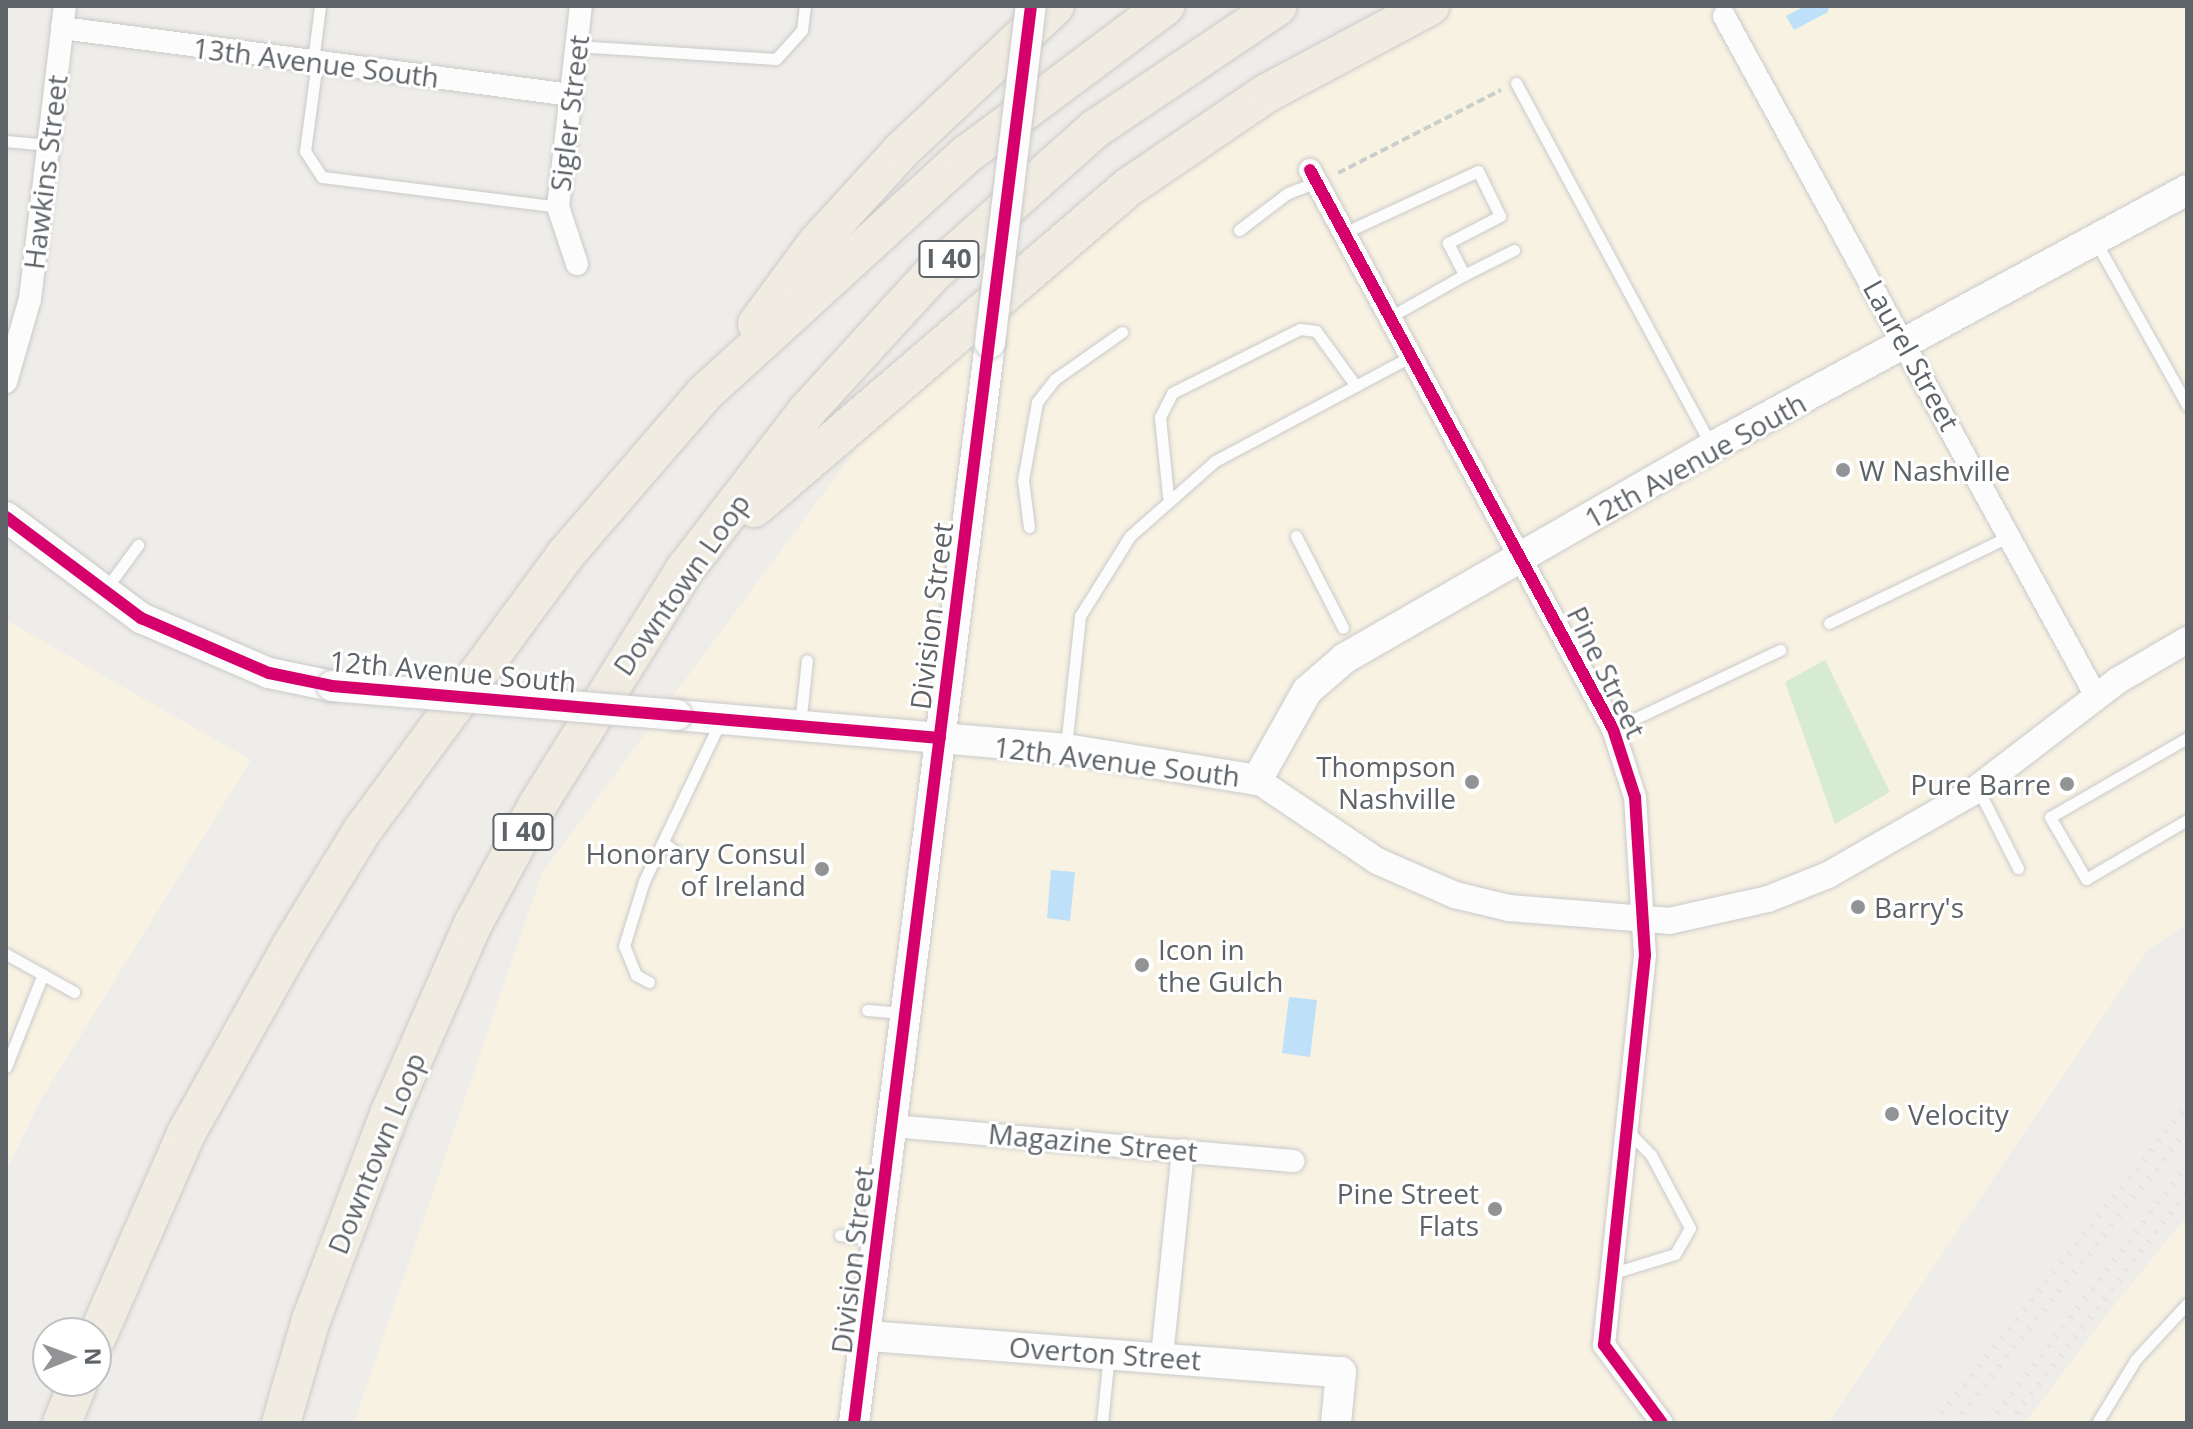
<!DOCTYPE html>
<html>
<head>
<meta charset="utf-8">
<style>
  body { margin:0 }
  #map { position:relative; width:2193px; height:1429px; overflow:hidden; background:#efede9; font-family:"Open Sans",sans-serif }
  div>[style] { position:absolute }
  .commercial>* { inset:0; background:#f8f2e3 }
  .green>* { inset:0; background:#d7ebd4 }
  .water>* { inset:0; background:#bee0f8 }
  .path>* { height:4px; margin-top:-2px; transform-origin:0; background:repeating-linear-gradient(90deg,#cacfcb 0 8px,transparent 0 12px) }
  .roads { filter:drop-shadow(0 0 2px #cacaca) drop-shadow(0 0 2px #cacaca) }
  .service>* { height:11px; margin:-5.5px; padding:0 5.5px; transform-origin:5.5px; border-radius:5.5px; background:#fdfcfc }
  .minor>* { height:22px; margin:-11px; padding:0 11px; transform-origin:11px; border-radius:11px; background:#fdfcfc }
  .tertiary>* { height:26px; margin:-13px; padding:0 13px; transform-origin:13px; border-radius:13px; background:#fdfcfc }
  .secondary>* { height:30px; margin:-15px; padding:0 15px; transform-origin:15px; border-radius:15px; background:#fdfcfc }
  .motorway>* { height:38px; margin:-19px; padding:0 19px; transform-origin:19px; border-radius:19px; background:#f1ece2 }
  .rail>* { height:6px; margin-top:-3px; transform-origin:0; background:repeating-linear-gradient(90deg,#e3e4e3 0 2px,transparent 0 12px) }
  .bridges { filter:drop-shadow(0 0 2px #cbcbcb) drop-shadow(0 0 2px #cbcbcb) }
  .secondary-bridge>* { height:30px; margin:-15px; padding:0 15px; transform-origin:15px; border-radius:15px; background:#fdfcfc }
  .cycleway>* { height:12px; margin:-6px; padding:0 6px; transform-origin:6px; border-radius:6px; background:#d6006c }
  .dots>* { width:22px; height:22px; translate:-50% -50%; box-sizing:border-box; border:4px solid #fff; border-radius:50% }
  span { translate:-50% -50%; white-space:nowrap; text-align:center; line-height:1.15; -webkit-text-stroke:6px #fff; paint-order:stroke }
  .shield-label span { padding:2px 6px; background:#fff; border:2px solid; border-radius:6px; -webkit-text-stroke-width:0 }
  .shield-label { font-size:26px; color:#5e6368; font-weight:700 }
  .street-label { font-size:28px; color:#5e6368 }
  .poi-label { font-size:28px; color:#5e6368 }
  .left { translate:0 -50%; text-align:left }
  .right { translate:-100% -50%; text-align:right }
  .frame { position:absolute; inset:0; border:8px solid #5e6368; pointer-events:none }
  .north { position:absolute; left:32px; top:1317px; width:80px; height:80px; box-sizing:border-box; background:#fff; border:2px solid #bfc1c3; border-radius:50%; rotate:89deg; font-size:22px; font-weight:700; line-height:32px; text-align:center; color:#5e6368 }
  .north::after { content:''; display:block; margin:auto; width:28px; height:36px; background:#919395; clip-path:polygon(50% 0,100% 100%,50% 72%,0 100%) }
</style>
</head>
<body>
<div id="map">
  <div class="commercial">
    <i style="clip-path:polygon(1407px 6px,2187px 6px,2187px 924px,2148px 950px,1828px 1423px,354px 1423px,542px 873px,943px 332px)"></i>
    <i style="clip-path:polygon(6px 620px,251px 760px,40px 1101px,6px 1172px)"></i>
    <i style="clip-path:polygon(2187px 1216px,2187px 1423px,2025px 1423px,2108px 1313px)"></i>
  </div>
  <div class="green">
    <i style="clip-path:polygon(1825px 660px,1890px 792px,1835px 824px,1785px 682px)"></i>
  </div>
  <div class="water">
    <i style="clip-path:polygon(1805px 6px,1829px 6px,1828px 12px,1794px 30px,1786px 16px)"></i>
    <i style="clip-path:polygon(1051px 870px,1075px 872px,1070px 921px,1047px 918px)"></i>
    <i style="clip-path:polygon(1289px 997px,1317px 1000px,1310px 1057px,1282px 1053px)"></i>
  </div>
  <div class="path">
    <i style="left:1338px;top:173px;width:183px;rotate:-27deg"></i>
  </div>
  <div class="roads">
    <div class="service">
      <i style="left:576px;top:46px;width:200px;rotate:3.7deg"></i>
      <i style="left:776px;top:59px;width:39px;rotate:-48deg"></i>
      <i style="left:802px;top:30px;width:24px;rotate:-83deg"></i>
      <i style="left:313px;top:61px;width:55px;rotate:-82.7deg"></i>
      <i style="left:317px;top:62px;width:90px;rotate:97.7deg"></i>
      <i style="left:305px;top:151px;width:31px;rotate:57deg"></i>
      <i style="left:322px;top:177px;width:238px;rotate:7.2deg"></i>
      <i style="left:1516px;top:83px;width:411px;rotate:61.7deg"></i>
      <i style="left:6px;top:141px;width:42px;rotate:5.4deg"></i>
      <i style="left:1239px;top:230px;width:61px;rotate:-37.1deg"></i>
      <i style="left:1288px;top:193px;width:31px;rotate:-21deg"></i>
      <i style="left:1346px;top:232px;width:145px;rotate:-24.8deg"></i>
      <i style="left:1478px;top:171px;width:50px;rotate:63.9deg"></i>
      <i style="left:1500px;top:216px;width:59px;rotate:152.6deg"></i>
      <i style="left:1448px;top:243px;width:36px;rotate:63deg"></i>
      <i style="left:1464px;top:275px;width:85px;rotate:150.4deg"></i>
      <i style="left:2096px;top:242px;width:187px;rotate:60.8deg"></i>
      <i style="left:1464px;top:275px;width:56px;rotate:-26.6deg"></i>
      <i style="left:1168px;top:496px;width:79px;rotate:-95.8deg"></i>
      <i style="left:1160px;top:417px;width:27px;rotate:-63deg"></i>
      <i style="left:1172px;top:393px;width:143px;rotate:-26.6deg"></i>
      <i style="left:1300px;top:329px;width:16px;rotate:7deg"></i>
      <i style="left:1316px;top:331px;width:68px;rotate:54deg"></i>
      <i style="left:1029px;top:527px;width:47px;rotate:-97.3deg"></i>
      <i style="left:1023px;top:480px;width:79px;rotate:-79.8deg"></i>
      <i style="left:1037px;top:402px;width:29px;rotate:-52deg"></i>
      <i style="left:1055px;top:379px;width:82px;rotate:-35deg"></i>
      <i style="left:1296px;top:536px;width:103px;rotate:62.9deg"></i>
      <i style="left:105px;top:590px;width:56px;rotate:-53.7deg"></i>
      <i style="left:1829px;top:623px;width:201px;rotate:-25.7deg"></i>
      <i style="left:800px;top:725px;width:65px;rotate:-83.9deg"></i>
      <i style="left:1613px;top:729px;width:185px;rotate:-25.3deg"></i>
      <i style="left:2187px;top:738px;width:158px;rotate:150deg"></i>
      <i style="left:2050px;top:817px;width:72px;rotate:59.9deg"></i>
      <i style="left:2086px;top:879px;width:117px;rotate:-30.3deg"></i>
      <i style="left:1066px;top:747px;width:132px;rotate:-83.9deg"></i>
      <i style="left:1080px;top:616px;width:94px;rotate:-58deg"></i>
      <i style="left:1130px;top:536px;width:113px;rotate:-41.4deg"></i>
      <i style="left:1215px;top:461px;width:223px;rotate:-28.1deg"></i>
      <i style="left:1977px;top:787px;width:91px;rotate:63.2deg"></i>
      <i style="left:663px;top:842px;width:19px;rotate:39deg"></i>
      <i style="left:6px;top:954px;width:78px;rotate:29.2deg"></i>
      <i style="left:649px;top:982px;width:15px;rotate:-152deg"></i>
      <i style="left:636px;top:975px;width:31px;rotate:-112deg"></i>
      <i style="left:624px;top:946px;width:68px;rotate:-72.9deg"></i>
      <i style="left:644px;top:881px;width:178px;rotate:-64.4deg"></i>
      <i style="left:867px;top:1010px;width:38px;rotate:5deg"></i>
      <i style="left:6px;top:1067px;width:100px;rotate:-68.3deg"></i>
      <i style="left:840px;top:1235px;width:35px;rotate:8deg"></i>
      <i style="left:1610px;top:1274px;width:68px;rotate:-17.1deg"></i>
      <i style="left:1675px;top:1254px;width:30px;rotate:-60deg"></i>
      <i style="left:1690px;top:1228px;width:83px;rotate:-118.1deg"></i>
      <i style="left:1651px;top:1155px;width:33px;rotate:-134deg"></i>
      <i style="left:1102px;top:1423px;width:69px;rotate:-84.2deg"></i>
      <i style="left:2097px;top:1423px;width:75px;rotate:-58.6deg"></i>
      <i style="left:2136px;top:1359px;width:75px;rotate:-47.2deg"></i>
    </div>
    <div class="minor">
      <i style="left:1724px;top:16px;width:775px;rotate:61.32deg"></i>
      <i style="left:62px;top:28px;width:513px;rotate:7.5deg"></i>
      <i style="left:1310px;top:170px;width:636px;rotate:61.54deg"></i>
      <i style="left:1613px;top:729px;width:71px;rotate:72.1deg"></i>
      <i style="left:1635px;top:797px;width:158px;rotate:86.4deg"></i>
      <i style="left:1645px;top:955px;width:392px;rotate:96deg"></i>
      <i style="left:1604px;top:1345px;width:97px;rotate:53.4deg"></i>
      <i style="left:577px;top:264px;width:60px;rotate:-108.4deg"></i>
      <i style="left:558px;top:207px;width:202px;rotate:-83.5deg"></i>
      <i style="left:6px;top:382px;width:86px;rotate:-73.9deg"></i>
      <i style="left:30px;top:299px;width:295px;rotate:-83.2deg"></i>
      <i style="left:892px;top:1126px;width:403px;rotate:5deg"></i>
      <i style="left:1162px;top:1357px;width:208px;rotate:-84.2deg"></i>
    </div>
    <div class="tertiary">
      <i style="left:1257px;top:780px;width:145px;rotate:34deg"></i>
      <i style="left:1377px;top:861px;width:85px;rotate:23.6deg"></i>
      <i style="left:1455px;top:895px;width:56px;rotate:13.5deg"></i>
      <i style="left:1509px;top:908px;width:161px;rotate:4.6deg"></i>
      <i style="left:1669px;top:921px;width:101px;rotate:-12.5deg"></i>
      <i style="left:1768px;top:899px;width:65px;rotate:-21.8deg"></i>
      <i style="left:1828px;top:875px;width:165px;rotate:-29.8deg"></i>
      <i style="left:1971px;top:793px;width:184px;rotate:-37.5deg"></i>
      <i style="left:2117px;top:681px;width:81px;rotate:-30.4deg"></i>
    </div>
    <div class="secondary">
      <i style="left:6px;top:517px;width:169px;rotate:36.8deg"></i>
      <i style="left:141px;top:618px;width:139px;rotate:23.3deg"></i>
      <i style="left:269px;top:673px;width:64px;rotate:11.7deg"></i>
      <i style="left:677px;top:715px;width:390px;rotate:5deg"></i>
      <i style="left:1066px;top:749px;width:193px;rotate:9.2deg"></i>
      <i style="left:1257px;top:780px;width:102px;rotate:-60.7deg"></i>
      <i style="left:1307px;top:691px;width:50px;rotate:-41deg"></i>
      <i style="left:1345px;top:658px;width:423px;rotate:-29.9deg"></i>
      <i style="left:1712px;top:447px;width:540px;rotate:-28.42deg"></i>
      <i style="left:869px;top:1336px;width:473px;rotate:4.4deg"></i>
      <i style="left:1341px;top:1372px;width:51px;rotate:95.6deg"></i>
      <i style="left:854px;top:1423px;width:1089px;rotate:-82.82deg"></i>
    </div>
    <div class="motorway">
      <i style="left:757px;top:324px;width:101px;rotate:-53.5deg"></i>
      <i style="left:817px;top:243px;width:126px;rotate:-47.6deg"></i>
      <i style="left:902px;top:150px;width:210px;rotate:-43.3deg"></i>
      <i style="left:754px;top:508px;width:495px;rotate:-40.6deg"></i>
      <i style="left:1130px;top:186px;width:166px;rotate:-34.2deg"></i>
      <i style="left:1267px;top:93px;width:185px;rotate:-28.1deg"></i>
      <i style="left:96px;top:1339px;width:226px;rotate:-66.3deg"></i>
      <i style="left:187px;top:1132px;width:217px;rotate:-60.7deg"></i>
      <i style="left:293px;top:943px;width:132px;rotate:-58.4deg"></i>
      <i style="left:362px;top:831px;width:344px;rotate:-53.6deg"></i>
      <i style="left:566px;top:554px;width:213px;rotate:-49.2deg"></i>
      <i style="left:705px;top:393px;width:353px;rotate:-42.4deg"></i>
      <i style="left:966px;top:155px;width:249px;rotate:-36.8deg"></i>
      <i style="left:62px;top:1423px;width:45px;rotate:-68deg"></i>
      <i style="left:281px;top:1423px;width:107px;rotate:-73.8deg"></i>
      <i style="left:311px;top:1320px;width:222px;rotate:-69.2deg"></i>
      <i style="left:390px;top:1112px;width:206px;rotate:-66.2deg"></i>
      <i style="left:473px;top:924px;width:134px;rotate:-61.5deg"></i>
      <i style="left:537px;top:806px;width:281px;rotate:-58deg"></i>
      <i style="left:686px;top:568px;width:198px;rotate:-52.4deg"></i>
      <i style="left:807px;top:411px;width:184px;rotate:-47.6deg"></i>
      <i style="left:931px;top:275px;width:220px;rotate:-41.7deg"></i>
      <i style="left:1095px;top:129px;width:220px;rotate:-33.9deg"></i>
    </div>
  </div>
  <div class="rail">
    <i style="left:1934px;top:1423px;width:406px;rotate:-51.4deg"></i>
    <i style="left:1954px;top:1423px;width:374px;rotate:-51.5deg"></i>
    <i style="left:1990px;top:1423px;width:325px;rotate:-52.6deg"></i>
    <i style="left:2009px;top:1423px;width:292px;rotate:-52.4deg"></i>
  </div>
  <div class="bridges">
    <div class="secondary-bridge">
      <i style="left:990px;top:343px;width:339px;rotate:-83.1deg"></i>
      <i style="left:332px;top:686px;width:346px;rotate:4.8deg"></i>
    </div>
  </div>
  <div class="cycleway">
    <i style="left:1310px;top:170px;width:636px;rotate:61.54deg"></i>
    <i style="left:1613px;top:729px;width:71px;rotate:72.1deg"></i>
    <i style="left:1635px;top:797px;width:158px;rotate:86.4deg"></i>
    <i style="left:1645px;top:955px;width:392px;rotate:96deg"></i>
    <i style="left:1604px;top:1345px;width:97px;rotate:53.4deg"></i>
    <i style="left:6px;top:517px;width:169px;rotate:36.8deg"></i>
    <i style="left:141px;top:618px;width:139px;rotate:23.3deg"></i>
    <i style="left:269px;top:673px;width:64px;rotate:11.7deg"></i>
    <i style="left:332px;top:686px;width:610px;rotate:4.89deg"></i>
    <i style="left:854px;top:1423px;width:1428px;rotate:-82.88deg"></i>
  </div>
  <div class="dots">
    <i style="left:1843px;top:470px;background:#919395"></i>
    <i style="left:1472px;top:782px;background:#919395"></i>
    <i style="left:2067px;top:784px;background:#919395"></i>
    <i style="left:822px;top:869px;background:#919395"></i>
    <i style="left:1858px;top:907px;background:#919395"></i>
    <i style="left:1142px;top:965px;background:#919395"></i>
    <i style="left:1892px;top:1114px;background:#919395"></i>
    <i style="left:1495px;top:1209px;background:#919395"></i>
  </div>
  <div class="shield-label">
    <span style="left:949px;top:259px">I 40</span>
    <span style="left:523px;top:832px">I 40</span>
  </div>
  <div class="street-label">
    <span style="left:316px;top:62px;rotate:7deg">13th Avenue South</span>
    <span style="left:569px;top:113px;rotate:-83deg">Sigler Street</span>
    <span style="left:45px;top:172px;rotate:-83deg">Hawkins Street</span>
    <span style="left:1912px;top:355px;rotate:61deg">Laurel Street</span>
    <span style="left:1695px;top:460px;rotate:-29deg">12th Avenue South</span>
    <span style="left:681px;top:584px;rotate:-55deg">Downtown Loop</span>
    <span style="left:931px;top:616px;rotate:-83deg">Division Street</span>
    <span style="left:453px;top:671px;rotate:5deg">12th Avenue South</span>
    <span style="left:1607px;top:672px;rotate:64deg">Pine Street</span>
    <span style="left:1117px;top:761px;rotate:7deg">12th Avenue South</span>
    <span style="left:1093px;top:1142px;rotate:5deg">Magazine Street</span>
    <span style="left:376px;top:1153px;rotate:-68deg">Downtown Loop</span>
    <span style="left:852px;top:1260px;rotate:-83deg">Division Street</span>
    <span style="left:1105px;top:1353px;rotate:4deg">Overton Street</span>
  </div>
  <div class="poi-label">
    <span class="left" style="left:1859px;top:470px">W Nashville</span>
    <span class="right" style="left:1456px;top:782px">Thompson<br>Nashville</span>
    <span class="right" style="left:2051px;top:784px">Pure Barre</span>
    <span class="right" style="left:806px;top:869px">Honorary Consul<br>of Ireland</span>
    <span class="left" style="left:1874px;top:907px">Barry's</span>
    <span class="left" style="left:1158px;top:965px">Icon in<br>the Gulch</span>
    <span class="left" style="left:1908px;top:1114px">Velocity</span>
    <span class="right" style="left:1479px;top:1209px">Pine Street<br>Flats</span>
  </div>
  <div class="frame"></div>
  <div class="north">N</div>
</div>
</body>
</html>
